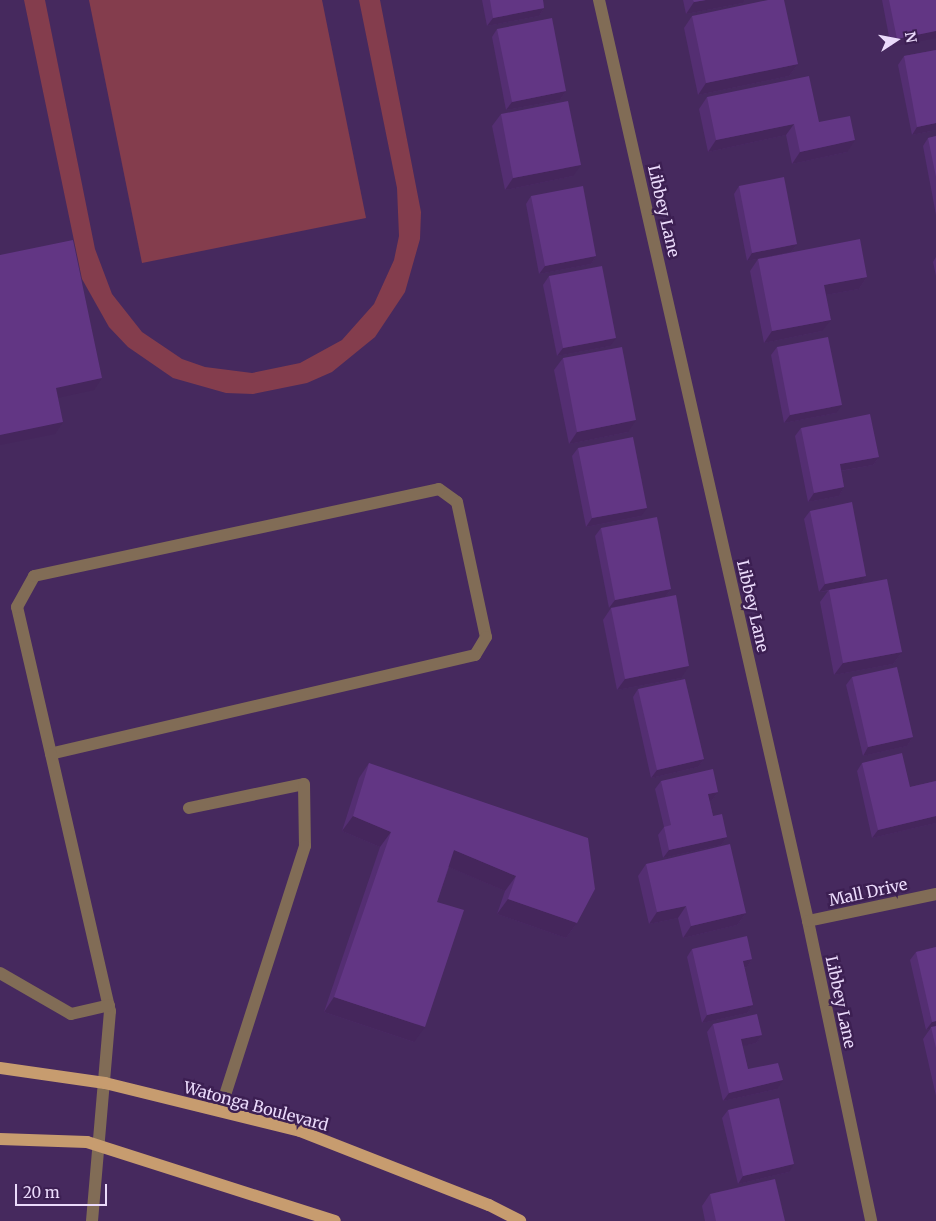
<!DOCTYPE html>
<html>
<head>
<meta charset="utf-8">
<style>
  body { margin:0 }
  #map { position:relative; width:936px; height:1221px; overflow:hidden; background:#46295e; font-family:Merriweather,serif }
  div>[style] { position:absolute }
  .green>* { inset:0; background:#843d4d }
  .minor>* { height:12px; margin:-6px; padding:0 6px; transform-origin:6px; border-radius:6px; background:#816c56 }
  .major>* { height:12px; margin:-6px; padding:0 6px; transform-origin:6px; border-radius:6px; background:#c79c6f }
  .wall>* { inset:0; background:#542e72 }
  .shaded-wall>* { inset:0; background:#45265c }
  .building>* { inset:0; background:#623684 }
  span { translate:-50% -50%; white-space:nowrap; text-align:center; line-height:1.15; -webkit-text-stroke:5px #3c1f52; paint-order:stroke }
  .street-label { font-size:16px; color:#ebdbfb }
  .north { position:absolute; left:871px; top:15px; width:50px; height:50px; -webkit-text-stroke:4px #3c1f52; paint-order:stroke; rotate:79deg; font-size:14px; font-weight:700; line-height:20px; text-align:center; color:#ebdbfb }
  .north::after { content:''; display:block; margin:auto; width:18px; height:22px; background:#ebdbfb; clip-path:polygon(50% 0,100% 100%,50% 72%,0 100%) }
  .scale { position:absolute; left:15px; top:1184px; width:92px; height:22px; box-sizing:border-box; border:2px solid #ebdbfb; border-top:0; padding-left:6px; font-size:15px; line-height:18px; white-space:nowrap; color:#ebdbfb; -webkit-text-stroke:4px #3c1f52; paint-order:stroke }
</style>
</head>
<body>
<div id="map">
  <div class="green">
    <i style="clip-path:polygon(24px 0,45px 0,95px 249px,112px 294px,142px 332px,182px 359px,205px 367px,252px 373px,300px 363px,342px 340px,374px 304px,394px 260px,399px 236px,397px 188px,359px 0,380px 0,421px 212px,420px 239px,405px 292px,375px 337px,332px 372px,307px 383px,253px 394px,226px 393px,173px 378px,128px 347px,109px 327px,82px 279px)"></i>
    <i style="clip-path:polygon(89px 0,322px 0,366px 218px,142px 263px)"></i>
  </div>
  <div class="minor">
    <i style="left:599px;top:0;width:944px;rotate:77.21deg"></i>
    <i style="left:808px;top:921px;width:307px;rotate:78.1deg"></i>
    <i style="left:439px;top:489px;width:22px;rotate:36deg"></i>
    <i style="left:457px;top:502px;width:138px;rotate:77.9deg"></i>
    <i style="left:486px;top:637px;width:21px;rotate:121deg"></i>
    <i style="left:475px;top:655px;width:435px;rotate:166.9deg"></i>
    <i style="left:51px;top:754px;width:151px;rotate:-103deg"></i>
    <i style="left:17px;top:607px;width:35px;rotate:-61deg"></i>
    <i style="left:34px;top:576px;width:414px;rotate:-12.1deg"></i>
    <i style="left:51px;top:754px;width:264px;rotate:77.1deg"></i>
    <i style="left:110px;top:1011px;width:211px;rotate:94.9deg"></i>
    <i style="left:189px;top:808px;width:117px;rotate:-11.8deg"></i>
    <i style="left:304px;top:784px;width:62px;rotate:89.1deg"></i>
    <i style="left:305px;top:846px;width:278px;rotate:107.8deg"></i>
    <i style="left:808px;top:921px;width:131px;rotate:-11.9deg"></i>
    <i style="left:0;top:973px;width:82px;rotate:30deg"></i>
    <i style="left:71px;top:1014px;width:39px;rotate:-13deg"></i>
  </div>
  <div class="major">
    <i style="left:0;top:1068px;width:106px;rotate:8.1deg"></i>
    <i style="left:105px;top:1083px;width:201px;rotate:13.8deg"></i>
    <i style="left:300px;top:1131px;width:203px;rotate:21.4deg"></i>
    <i style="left:489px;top:1205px;width:35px;rotate:27deg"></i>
    <i style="left:0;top:1139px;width:87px;rotate:2deg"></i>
    <i style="left:87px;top:1142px;width:260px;rotate:17.7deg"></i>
  </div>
  <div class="wall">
    <i style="clip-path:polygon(482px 0,543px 0,544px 8px,539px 16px,487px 26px)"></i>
    <i style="clip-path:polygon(683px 0,745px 0,743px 3px,686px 14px)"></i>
    <i style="clip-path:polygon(882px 0,936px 0,891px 47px)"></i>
    <i style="clip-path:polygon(692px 16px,798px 64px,789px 76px,698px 95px,684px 28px)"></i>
    <i style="clip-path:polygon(497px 29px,566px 91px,560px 100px,506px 110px,492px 37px)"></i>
    <i style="clip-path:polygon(936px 50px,936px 130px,912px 135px,898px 65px,904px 56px)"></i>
    <i style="clip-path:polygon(707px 97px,819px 122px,847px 152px,792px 164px,786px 135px,708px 152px,699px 109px)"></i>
    <i style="clip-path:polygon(501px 114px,573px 176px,505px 190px,492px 126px)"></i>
    <i style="clip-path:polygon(936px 136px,936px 215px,923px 146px,928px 138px)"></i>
    <i style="clip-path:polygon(739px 186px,797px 244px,791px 252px,747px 261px,734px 194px)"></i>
    <i style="clip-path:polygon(531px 196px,596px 256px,591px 264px,539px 274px,526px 204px)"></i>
    <i style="clip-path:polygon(936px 257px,936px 276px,933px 262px)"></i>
    <i style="clip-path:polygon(758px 259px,867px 277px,859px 289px,826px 295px,822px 331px,764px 343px,750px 271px)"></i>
    <i style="clip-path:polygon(549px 276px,610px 346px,557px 356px,543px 285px)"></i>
    <i style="clip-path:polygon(777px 347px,836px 413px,784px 423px,771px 355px)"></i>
    <i style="clip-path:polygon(563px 358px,628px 432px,569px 444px,554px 370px)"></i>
    <i style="clip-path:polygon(801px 428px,879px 457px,873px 465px,841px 471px,844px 487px,839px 496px,808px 502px,795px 436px)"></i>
    <i style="clip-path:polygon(578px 448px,641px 516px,586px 527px,572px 456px)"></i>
    <i style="clip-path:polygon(810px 511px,866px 576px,861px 584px,902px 652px,893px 664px,834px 675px,820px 602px,828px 591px,819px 592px,804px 519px)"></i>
    <i style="clip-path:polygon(601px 528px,671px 589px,665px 597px,609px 608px,595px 536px)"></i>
    <i style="clip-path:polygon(611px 608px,681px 678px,617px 690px,603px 620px)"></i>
    <i style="clip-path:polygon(852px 677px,913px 737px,907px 746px,863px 756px,846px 685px)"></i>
    <i style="clip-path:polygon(638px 689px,704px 759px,698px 767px,651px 778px,633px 697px)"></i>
    <i style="clip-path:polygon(369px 763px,577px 923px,566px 938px,497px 914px,505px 891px,449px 867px,437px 902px,414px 1042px,324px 1012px,380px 847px,342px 831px,359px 778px)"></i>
    <i style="clip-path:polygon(862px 763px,910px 787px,936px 781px,936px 823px,872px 838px,857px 771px)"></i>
    <i style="clip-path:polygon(661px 781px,718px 792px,712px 800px,709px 800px,713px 816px,727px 837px,721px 845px,663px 858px,658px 835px,664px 827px,655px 789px)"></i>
    <i style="clip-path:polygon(646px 864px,746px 913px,737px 925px,683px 938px,678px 918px,649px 924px,638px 876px)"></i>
    <i style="clip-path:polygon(936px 947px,936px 1096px,923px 1039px,930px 1029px,926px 1030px,910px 960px,916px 952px)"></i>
    <i style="clip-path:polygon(692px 949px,752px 959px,747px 967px,744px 968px,753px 1005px,747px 1013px,702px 1023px,687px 957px)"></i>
    <i style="clip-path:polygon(713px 1024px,762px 1035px,756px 1043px,742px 1046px,748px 1069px,777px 1089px,723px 1101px,707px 1032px)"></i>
    <i style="clip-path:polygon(728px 1110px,789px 1172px,738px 1184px,722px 1118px)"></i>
    <i style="clip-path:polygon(710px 1194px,785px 1221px,705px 1221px,702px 1206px)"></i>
  </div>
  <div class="shaded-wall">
    <i style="clip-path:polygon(706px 0,745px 0,743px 3px,686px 14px,694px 2px)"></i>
    <i style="clip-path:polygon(544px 8px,539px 16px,487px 26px,493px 18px)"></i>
    <i style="clip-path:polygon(936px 31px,936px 38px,891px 47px,897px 39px)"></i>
    <i style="clip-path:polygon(798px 64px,789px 76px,698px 95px,706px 83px)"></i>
    <i style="clip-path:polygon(566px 91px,560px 100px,506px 110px,512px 102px)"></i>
    <i style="clip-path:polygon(936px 123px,936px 130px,912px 135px,917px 127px)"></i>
    <i style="clip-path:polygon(794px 124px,786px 135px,708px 152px,716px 140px)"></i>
    <i style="clip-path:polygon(855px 140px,847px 152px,792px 164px,800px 152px)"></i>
    <i style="clip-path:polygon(581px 165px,573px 176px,505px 190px,513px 178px)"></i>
    <i style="clip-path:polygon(797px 244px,791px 252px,747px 261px,752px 253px)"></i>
    <i style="clip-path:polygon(596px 256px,591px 264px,539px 274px,545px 266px)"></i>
    <i style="clip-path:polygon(867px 277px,859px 289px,815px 297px,824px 285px)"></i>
    <i style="clip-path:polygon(831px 320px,822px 331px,764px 343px,772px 331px)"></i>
    <i style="clip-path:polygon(616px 338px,610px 346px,557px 356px,563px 348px)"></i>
    <i style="clip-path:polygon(102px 378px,94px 390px,48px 400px,56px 388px)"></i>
    <i style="clip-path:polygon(842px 405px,836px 413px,784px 423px,790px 415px)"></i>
    <i style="clip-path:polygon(636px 420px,628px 432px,569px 444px,577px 432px)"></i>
    <i style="clip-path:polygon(63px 422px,55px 434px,0 445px,0 435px)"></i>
    <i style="clip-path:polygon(879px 457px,873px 465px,834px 472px,840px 464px)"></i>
    <i style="clip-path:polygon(844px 487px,839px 496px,808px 502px,814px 493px)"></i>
    <i style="clip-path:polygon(647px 508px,641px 516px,586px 527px,592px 518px)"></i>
    <i style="clip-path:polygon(866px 576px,861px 584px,819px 592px,825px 584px)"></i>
    <i style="clip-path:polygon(671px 589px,665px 597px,609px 608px,615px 600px)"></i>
    <i style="clip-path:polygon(902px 652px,893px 664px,834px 675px,843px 663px)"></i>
    <i style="clip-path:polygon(689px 666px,681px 678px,617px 690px,625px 679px)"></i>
    <i style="clip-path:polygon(913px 737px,907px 746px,863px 756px,868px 747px)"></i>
    <i style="clip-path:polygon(704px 759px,698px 767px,651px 778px,657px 770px)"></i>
    <i style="clip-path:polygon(718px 792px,712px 800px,702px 802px,708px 794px)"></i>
    <i style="clip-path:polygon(353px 816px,391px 832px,380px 847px,342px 831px)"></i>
    <i style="clip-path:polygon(936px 816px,936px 823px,872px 838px,878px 830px)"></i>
    <i style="clip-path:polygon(727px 837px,721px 845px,663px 858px,669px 850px)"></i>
    <i style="clip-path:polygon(454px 850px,516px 876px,505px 891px,444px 865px)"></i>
    <i style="clip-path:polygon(508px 899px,577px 923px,566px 938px,497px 914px)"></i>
    <i style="clip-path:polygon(686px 906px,678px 918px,649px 924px,657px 912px)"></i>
    <i style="clip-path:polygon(746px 913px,737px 925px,683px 938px,691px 926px)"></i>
    <i style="clip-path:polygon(752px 959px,747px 967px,737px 969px,743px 961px)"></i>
    <i style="clip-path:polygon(334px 997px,425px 1027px,414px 1042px,324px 1012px)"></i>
    <i style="clip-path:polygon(753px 1005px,747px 1013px,702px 1023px,707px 1015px)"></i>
    <i style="clip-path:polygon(936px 1021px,936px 1028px,931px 1027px,930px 1029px,926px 1030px,932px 1022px)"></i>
    <i style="clip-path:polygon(762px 1035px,756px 1043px,735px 1048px,741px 1039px)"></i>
    <i style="clip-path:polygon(783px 1080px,777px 1089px,723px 1101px,729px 1093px)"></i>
    <i style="clip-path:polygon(794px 1164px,789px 1172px,738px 1184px,743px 1176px)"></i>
  </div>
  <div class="building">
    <i style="clip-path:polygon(490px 0,543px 0,544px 8px,493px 18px)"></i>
    <i style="clip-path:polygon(693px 0,706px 0,694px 2px)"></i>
    <i style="clip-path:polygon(768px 0,784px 0,798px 64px,706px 83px,692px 16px)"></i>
    <i style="clip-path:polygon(889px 0,936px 0,936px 31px,897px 39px)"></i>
    <i style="clip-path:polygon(552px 18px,566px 91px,512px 102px,497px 29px)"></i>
    <i style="clip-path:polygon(936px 50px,936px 123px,917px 127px,904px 56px)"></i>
    <i style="clip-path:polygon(809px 76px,819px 122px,850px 116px,855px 140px,800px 152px,794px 124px,716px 140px,707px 97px)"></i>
    <i style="clip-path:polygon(568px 101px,581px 165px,513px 178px,501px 114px)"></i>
    <i style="clip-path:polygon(936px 136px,936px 177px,928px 138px)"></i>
    <i style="clip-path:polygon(784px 177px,797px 244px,752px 253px,739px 186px)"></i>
    <i style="clip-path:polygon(583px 186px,596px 256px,545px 266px,531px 196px)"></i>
    <i style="clip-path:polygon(860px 239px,867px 277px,824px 285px,831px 320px,772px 331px,758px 259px)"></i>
    <i style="clip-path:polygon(73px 240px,102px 378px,56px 388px,63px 422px,0 435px,0 255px)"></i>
    <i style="clip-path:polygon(602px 266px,616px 338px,563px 348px,549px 276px)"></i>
    <i style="clip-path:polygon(828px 337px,842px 405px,790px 415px,777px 347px)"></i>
    <i style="clip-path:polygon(622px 347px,636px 420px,577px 432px,563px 358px)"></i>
    <i style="clip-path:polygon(870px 414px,879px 457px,840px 464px,844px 487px,814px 493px,801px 428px)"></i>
    <i style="clip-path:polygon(633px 437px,647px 508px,592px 518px,578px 448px)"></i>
    <i style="clip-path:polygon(852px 502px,866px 576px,825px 584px,810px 511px)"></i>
    <i style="clip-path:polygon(657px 517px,671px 589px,615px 600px,601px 528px)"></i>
    <i style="clip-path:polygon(887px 579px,902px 652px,843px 663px,829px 590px)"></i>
    <i style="clip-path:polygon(676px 595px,689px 666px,625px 679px,611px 608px)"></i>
    <i style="clip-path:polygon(897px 667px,913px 737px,868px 747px,852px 677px)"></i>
    <i style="clip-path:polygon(685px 679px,704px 759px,657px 770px,638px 689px)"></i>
    <i style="clip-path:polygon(902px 753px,910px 787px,936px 781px,936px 816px,878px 830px,862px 763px)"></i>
    <i style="clip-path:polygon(369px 763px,588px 838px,595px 889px,577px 923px,508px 899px,516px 876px,454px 850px,437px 902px,464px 910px,425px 1027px,334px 997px,391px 832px,353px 816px)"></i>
    <i style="clip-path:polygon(713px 769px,718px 792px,708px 794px,713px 816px,722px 814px,727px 837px,669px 850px,664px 827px,671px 825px,661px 781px)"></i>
    <i style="clip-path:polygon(730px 844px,746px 913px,691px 926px,686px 906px,657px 912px,646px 864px)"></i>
    <i style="clip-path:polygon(747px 936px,752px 959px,743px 961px,753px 1005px,707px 1015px,692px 949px)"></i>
    <i style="clip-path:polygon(936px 947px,936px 1021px,932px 1022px,916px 952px)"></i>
    <i style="clip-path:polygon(757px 1014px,762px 1035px,741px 1039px,748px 1069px,778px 1063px,783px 1080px,729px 1093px,713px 1024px)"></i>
    <i style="clip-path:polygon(936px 1026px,936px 1048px,931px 1027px)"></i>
    <i style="clip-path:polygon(779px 1098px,794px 1164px,743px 1176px,728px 1110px)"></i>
    <i style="clip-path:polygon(775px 1179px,785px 1221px,716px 1221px,710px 1194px)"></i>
  </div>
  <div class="street-label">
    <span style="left:664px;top:211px;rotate:77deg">Libbey Lane</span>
    <span style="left:753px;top:606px;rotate:77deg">Libbey Lane</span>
    <span style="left:868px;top:892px;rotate:-12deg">Mall Drive</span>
    <span style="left:841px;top:1002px;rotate:78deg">Libbey Lane</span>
    <span style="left:256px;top:1106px;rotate:15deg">Watonga Boulevard</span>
  </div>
  <div class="north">N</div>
  <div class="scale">20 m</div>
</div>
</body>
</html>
